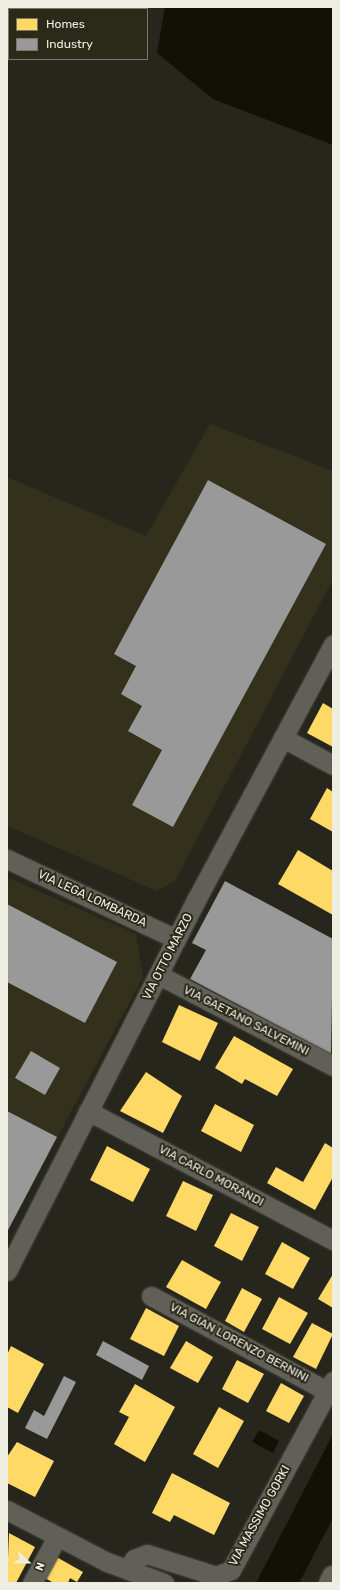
<!DOCTYPE html>
<html>
<head>
<meta charset="utf-8">
<style>
  body { margin:0 }
  #map { position:relative; width:340px; height:1590px; overflow:hidden; background:#27261d; font-family:Rubik,sans-serif }
  div>[style] { position:absolute }
  .built>* { inset:0; background:#33311b }
  .water>* { inset:0; background:#121106 }
  .homes>* { inset:0; background:#ffd966 }
  .industry>* { inset:0; background:#999 }
  .roads { filter:drop-shadow(0 0 1px #44433c) drop-shadow(0 0 1px #44433c) }
  .street>* { height:19px; margin:-9.5px; padding:0 9.5px; transform-origin:9.5px; border-radius:9.5px; background:#606058 }
  .secondary>* { height:22px; margin:-11px; padding:0 11px; transform-origin:11px; border-radius:11px; background:#626257 }
  span { translate:-50% -50%; white-space:nowrap; text-align:center; line-height:1.15; -webkit-text-stroke:4px #2b2a19; paint-order:stroke }
  .street-label { font-size:12px; color:#edede2 }
  .frame { position:absolute; inset:0; border:8px solid #edede2; pointer-events:none }
  .legend { position:absolute; left:8px; top:8px; width:140px; height:52px; box-sizing:border-box; background:#2b2a19; border:1px solid #797869; margin:0; padding:5px 7px; list-style:none; font-size:12px; color:#edede2 }
  .legend li { display:flex; align-items:center; gap:8px; height:20px }
  .legend b { width:20px; border:1px solid #797869 }
  .north { position:absolute; left:8px; top:1542px; width:40px; height:40px; -webkit-text-stroke:3px #2b2a19; paint-order:stroke; rotate:111deg; font-size:11px; font-weight:700; line-height:16px; text-align:center; color:#edede2 }
  .north::after { content:''; display:block; margin:auto; width:14px; height:18px; background:#edede2; clip-path:polygon(50% 0,100% 100%,50% 72%,0 100%) }
</style>
</head>
<body>
<div id="map">
  <div class="built">
    <i style="clip-path:polygon(210px 424px,333px 471px,333px 579px,175px 881px,157px 891px,7px 826px,7px 477px,146px 536px)"></i>
    <i style="clip-path:polygon(7px 877px,136px 934px,143px 977px,7px 1232px)"></i>
  </div>
  <div class="water">
    <i style="clip-path:polygon(165px 7px,333px 7px,333px 145px,213px 99px,157px 53px)"></i>
    <i style="clip-path:polygon(259px 1430px,279px 1441px,273px 1453px,252px 1442px)"></i>
    <i style="clip-path:polygon(333px 1434px,333px 1518px,299px 1583px,256px 1583px)"></i>
  </div>
  <div class="homes">
    <i style="clip-path:polygon(323px 703px,333px 709px,333px 747px,307px 733px)"></i>
    <i style="clip-path:polygon(327px 788px,333px 792px,333px 832px,310px 819px)"></i>
    <i style="clip-path:polygon(298px 850px,333px 871px,333px 915px,278px 884px)"></i>
    <i style="clip-path:polygon(179px 1005px,218px 1023px,200px 1061px,162px 1042px)"></i>
    <i style="clip-path:polygon(234px 1036px,293px 1069px,277px 1096px,245px 1079px,242px 1084px,215px 1068px)"></i>
    <i style="clip-path:polygon(146px 1072px,182px 1096px,163px 1133px,120px 1111px)"></i>
    <i style="clip-path:polygon(215px 1104px,254px 1125px,241px 1152px,201px 1131px)"></i>
    <i style="clip-path:polygon(325px 1143px,333px 1148px,333px 1177px,315px 1210px,267px 1183px,276px 1167px,303px 1182px)"></i>
    <i style="clip-path:polygon(107px 1146px,150px 1169px,133px 1202px,90px 1180px)"></i>
    <i style="clip-path:polygon(183px 1181px,213px 1195px,196px 1231px,166px 1216px)"></i>
    <i style="clip-path:polygon(231px 1213px,259px 1227px,242px 1261px,214px 1246px)"></i>
    <i style="clip-path:polygon(282px 1242px,310px 1258px,293px 1289px,265px 1274px)"></i>
    <i style="clip-path:polygon(182px 1260px,221px 1282px,206px 1309px,166px 1287px)"></i>
    <i style="clip-path:polygon(333px 1274px,333px 1308px,318px 1299px)"></i>
    <i style="clip-path:polygon(242px 1288px,262px 1299px,244px 1332px,225px 1321px)"></i>
    <i style="clip-path:polygon(279px 1297px,308px 1313px,290px 1344px,262px 1329px)"></i>
    <i style="clip-path:polygon(146px 1308px,179px 1326px,164px 1356px,130px 1339px)"></i>
    <i style="clip-path:polygon(312px 1323px,333px 1334px,316px 1369px,293px 1357px)"></i>
    <i style="clip-path:polygon(186px 1341px,213px 1357px,198px 1383px,170px 1368px)"></i>
    <i style="clip-path:polygon(11px 1346px,44px 1364px,18px 1413px,7px 1407px,7px 1355px)"></i>
    <i style="clip-path:polygon(237px 1360px,264px 1374px,248px 1403px,222px 1389px)"></i>
    <i style="clip-path:polygon(281px 1383px,304px 1396px,289px 1423px,266px 1411px)"></i>
    <i style="clip-path:polygon(135px 1384px,175px 1407px,145px 1462px,114px 1444px,129px 1417px,119px 1412px)"></i>
    <i style="clip-path:polygon(219px 1407px,244px 1421px,218px 1468px,193px 1454px)"></i>
    <i style="clip-path:polygon(17px 1442px,54px 1461px,35px 1497px,7px 1483px,7px 1457px)"></i>
    <i style="clip-path:polygon(172px 1473px,230px 1503px,214px 1535px,174px 1515px,170px 1522px,152px 1513px)"></i>
    <i style="clip-path:polygon(9px 1533px,35px 1547px,16px 1583px,7px 1583px)"></i>
    <i style="clip-path:polygon(53px 1555px,83px 1572px,77px 1582px,70px 1578px,68px 1583px,54px 1583px,41px 1576px)"></i>
  </div>
  <div class="industry">
    <i style="clip-path:polygon(208px 480px,326px 544px,173px 827px,132px 805px,162px 750px,128px 731px,142px 706px,121px 694px,136px 666px,114px 654px)"></i>
    <i style="clip-path:polygon(225px 881px,333px 939px,331px 1054px,190px 979px,206px 950px,192px 943px)"></i>
    <i style="clip-path:polygon(7px 904px,117px 962px,85px 1023px,7px 982px)"></i>
    <i style="clip-path:polygon(31px 1051px,60px 1068px,45px 1095px,15px 1078px)"></i>
    <i style="clip-path:polygon(7px 1111px,57px 1137px,7px 1232px)"></i>
    <i style="clip-path:polygon(103px 1341px,149px 1366px,142px 1380px,96px 1355px)"></i>
    <i style="clip-path:polygon(64px 1376px,76px 1382px,47px 1439px,25px 1428px,34px 1410px,44px 1416px)"></i>
  </div>
  <div class="roads">
    <div class="street">
      <i style="left:283px;top:738px;width:57px;rotate:28.4deg"></i>
      <i style="left:7px;top:859px;width:187px;rotate:25.3deg"></i>
      <i style="left:159px;top:975px;width:196px;rotate:27.6deg"></i>
      <i style="left:88px;top:1111px;width:277px;rotate:27.8deg"></i>
      <i style="left:7px;top:1271px;width:416px;rotate:-63deg"></i>
      <i style="left:196px;top:900px;width:290px;rotate:-61.8deg"></i>
      <i style="left:151px;top:1296px;width:200px;rotate:28.4deg"></i>
      <i style="left:7px;top:1510px;width:113px;rotate:27.5deg"></i>
      <i style="left:107px;top:1562px;width:61px;rotate:20.2deg"></i>
      <i style="left:128px;top:1570px;width:13px;rotate:-61deg"></i>
      <i style="left:134px;top:1559px;width:14px;rotate:-21deg"></i>
      <i style="left:147px;top:1554px;width:72px;rotate:17.7deg"></i>
      <i style="left:216px;top:1576px;width:16px;rotate:-22deg"></i>
      <i style="left:231px;top:1570px;width:215px;rotate:-61.6deg"></i>
      <i style="left:32px;top:1583px;width:52px;rotate:-61.5deg"></i>
    </div>
    <div class="secondary">
      <i style="left:330px;top:1583px;width:7px;rotate:-63deg"></i>
    </div>
  </div>
  <div class="street-label">
    <span style="left:92px;top:899px;rotate:25deg">VIA LEGA LOMBARDA</span>
    <span style="left:168px;top:957px;rotate:-63deg">VIA OTTO MARZO</span>
    <span style="left:246px;top:1021px;rotate:27deg">VIA GAETANO SALVEMINI</span>
    <span style="left:211px;top:1176px;rotate:28deg">VIA CARLO MORANDI</span>
    <span style="left:239px;top:1343px;rotate:28deg">VIA GIAN LORENZO BERNINI</span>
    <span style="left:260px;top:1516px;rotate:-61deg">VIA MASSIMO GORKI</span>
  </div>
  <div class="frame"></div>
  <ul class="legend">
  <li><b style="height:11px;background:#ffd966"></b>Homes</li>
  <li><b style="height:11px;background:#999"></b>Industry</li>
  </ul>
  <div class="north">N</div>
</div>
</body>
</html>
